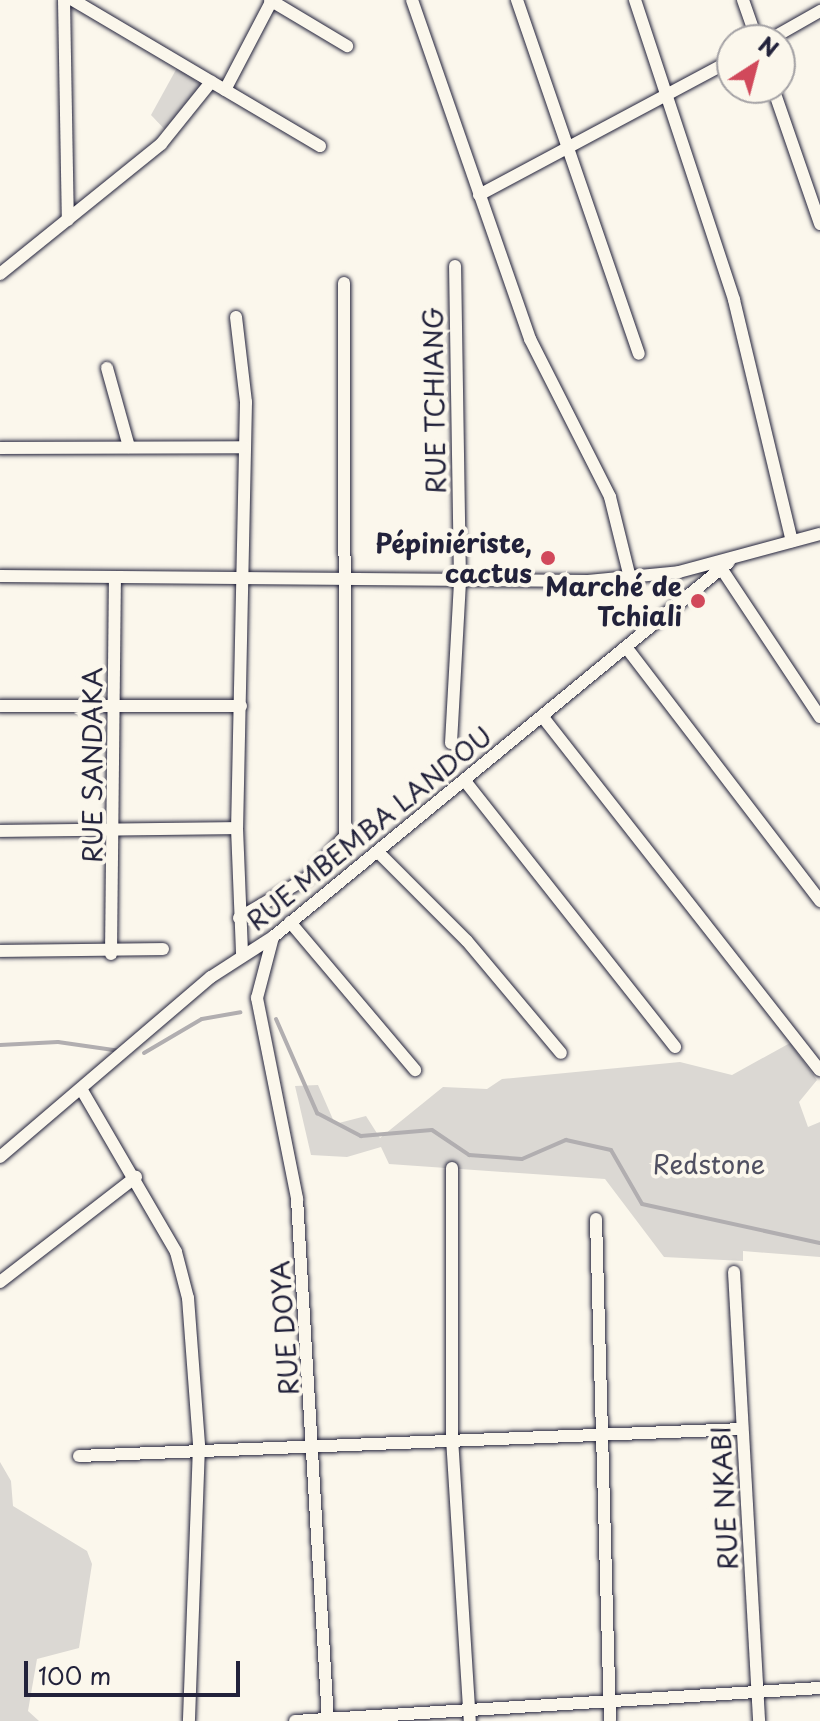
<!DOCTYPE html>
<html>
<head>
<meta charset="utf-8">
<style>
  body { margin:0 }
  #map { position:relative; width:820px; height:1721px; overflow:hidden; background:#fbf7ec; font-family:"Playpen Sans",sans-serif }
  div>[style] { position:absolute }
  .green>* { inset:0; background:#dbd8d3 }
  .stream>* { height:4px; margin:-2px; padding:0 2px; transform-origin:2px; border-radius:2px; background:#b1aeb0 }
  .roads { filter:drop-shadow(0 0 2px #22223b) drop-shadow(0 0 2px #22223b) }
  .street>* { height:12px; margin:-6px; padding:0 6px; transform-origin:6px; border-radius:6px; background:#fbf7ec }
  .dots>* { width:22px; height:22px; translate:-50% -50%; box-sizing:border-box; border:4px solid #fbf7ec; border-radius:50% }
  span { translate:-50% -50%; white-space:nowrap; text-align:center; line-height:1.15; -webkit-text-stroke:8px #fbf7ec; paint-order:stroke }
  .street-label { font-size:26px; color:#22223b }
  .poi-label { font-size:26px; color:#22223b; font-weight:700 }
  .right { translate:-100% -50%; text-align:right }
  .park-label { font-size:26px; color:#505061 }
  .north { position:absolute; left:716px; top:24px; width:80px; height:80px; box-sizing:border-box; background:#fbf7ec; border:2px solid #a4a2a5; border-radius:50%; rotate:36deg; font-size:22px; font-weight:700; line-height:32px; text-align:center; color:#22223b }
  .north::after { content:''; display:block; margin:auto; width:28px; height:36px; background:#d1495b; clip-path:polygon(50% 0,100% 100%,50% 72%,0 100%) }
  .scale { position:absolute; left:24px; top:1661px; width:216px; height:36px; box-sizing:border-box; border:4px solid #22223b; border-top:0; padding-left:10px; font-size:24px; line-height:28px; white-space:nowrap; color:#22223b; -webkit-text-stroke:6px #fbf7ec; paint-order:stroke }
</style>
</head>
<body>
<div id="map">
  <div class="green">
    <i style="clip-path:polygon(178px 66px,203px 87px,170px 135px,151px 115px)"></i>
    <i style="clip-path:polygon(790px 1043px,817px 1080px,799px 1102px,808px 1127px,820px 1122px,820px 1257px,743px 1251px,743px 1261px,664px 1257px,605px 1179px,389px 1164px,381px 1147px,347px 1157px,311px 1155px,295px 1086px,318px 1085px,335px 1124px,366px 1116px,380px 1138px,443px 1087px,487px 1089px,502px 1079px,680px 1062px,732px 1075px)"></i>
    <i style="clip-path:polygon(0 1462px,11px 1481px,13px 1506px,87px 1551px,92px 1564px,79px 1648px,37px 1659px,28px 1711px,39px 1721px,0 1721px)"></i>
  </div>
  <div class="stream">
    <i style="left:276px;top:1019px;width:103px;rotate:66.4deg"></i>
    <i style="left:317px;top:1113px;width:50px;rotate:27.6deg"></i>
    <i style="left:361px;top:1136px;width:71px;rotate:-4.8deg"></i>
    <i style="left:432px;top:1130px;width:45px;rotate:34deg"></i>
    <i style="left:469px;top:1155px;width:53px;rotate:4.3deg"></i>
    <i style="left:522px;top:1159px;width:48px;rotate:-23.4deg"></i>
    <i style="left:566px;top:1140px;width:46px;rotate:12.5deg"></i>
    <i style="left:611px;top:1150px;width:62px;rotate:60.1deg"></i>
    <i style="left:642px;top:1204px;width:182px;rotate:12.4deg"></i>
    <i style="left:0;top:1045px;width:58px;rotate:-3deg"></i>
    <i style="left:58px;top:1042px;width:63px;rotate:8.3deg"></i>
    <i style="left:144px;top:1053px;width:67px;rotate:-30.4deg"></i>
    <i style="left:202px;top:1019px;width:39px;rotate:-10deg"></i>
  </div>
  <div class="roads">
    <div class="street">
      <i style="left:64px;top:0;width:220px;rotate:89deg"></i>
      <i style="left:73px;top:0;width:287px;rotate:30.6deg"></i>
      <i style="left:270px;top:0;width:90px;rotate:30.9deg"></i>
      <i style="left:412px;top:0;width:359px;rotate:70.8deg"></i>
      <i style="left:530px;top:339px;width:177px;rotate:63.1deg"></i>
      <i style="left:610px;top:497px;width:83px;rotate:76.1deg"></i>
      <i style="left:517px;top:0;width:374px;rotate:71deg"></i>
      <i style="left:635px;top:0;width:316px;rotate:71.7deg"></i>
      <i style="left:734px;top:300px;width:248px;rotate:76.5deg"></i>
      <i style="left:743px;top:0;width:42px;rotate:70.7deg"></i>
      <i style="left:769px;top:40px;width:59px;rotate:-29.6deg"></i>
      <i style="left:773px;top:88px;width:144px;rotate:70.9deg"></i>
      <i style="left:225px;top:90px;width:102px;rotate:-62.4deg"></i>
      <i style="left:479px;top:195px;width:287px;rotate:-28.1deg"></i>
      <i style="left:0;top:274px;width:207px;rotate:-38.9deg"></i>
      <i style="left:161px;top:144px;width:80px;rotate:-51.1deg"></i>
      <i style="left:236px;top:317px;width:86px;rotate:83.3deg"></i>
      <i style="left:246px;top:402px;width:426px;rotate:91.2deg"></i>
      <i style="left:237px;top:828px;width:127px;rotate:87.7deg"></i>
      <i style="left:107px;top:368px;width:82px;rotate:74.4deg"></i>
      <i style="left:0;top:448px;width:244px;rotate:-0.2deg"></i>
      <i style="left:721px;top:568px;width:179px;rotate:56.4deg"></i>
      <i style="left:0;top:576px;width:588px;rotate:0.49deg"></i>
      <i style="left:588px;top:581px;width:91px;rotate:-5.6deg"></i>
      <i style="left:679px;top:572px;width:146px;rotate:-15.1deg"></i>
      <i style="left:626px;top:647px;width:320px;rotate:52.6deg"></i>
      <i style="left:0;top:706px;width:241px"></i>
      <i style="left:542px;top:716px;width:450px;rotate:51.9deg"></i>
      <i style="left:451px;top:743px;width:162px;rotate:-86.8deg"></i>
      <i style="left:460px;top:581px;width:315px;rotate:-90.9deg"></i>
      <i style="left:465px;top:781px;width:339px;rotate:51.7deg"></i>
      <i style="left:0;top:831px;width:237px;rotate:-0.7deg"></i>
      <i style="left:379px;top:853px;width:124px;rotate:45deg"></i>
      <i style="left:467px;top:941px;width:146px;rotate:50deg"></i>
      <i style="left:239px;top:918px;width:79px;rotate:-30.5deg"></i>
      <i style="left:307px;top:878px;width:57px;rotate:-47.9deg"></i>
      <i style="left:345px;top:836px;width:553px;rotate:-90.1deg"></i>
      <i style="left:290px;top:922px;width:194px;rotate:49.8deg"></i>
      <i style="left:273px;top:937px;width:63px;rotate:104.7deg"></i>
      <i style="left:257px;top:998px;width:205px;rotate:78.7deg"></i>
      <i style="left:297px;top:1199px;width:523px;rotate:86.6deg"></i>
      <i style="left:0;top:951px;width:163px;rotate:-0.7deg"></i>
      <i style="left:111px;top:954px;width:377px;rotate:-89.4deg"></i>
      <i style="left:83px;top:1092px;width:185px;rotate:59.8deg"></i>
      <i style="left:176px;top:1252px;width:48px;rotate:75.4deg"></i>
      <i style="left:188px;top:1298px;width:148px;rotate:85.7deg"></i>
      <i style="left:199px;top:1446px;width:275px;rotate:92.1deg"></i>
      <i style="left:0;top:1157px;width:277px;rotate:-40.5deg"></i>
      <i style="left:211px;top:977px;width:74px;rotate:-32.8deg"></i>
      <i style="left:273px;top:937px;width:590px;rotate:-39.43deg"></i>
      <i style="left:452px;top:1168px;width:270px;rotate:90deg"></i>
      <i style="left:452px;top:1438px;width:284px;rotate:86.4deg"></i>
      <i style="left:596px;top:1219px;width:502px;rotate:88.4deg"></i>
      <i style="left:734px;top:1272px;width:450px;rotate:86.8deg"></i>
      <i style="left:0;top:1282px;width:172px;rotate:-37.7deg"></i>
      <i style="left:79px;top:1456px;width:664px;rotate:-2.33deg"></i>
      <i style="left:295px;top:1721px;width:526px;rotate:-3.6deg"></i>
    </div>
  </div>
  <div class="dots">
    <i style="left:548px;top:558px;background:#d1495b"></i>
    <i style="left:698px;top:601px;background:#d1495b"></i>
  </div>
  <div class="street-label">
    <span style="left:434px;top:400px;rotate:-91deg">RUE TCHIANG</span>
    <span style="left:92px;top:765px;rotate:-90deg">RUE SANDAKA</span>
    <span style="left:369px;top:828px;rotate:-39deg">RUE MBEMBA LANDOU</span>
    <span style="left:284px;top:1328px;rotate:-94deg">RUE DOYA</span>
    <span style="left:724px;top:1498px;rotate:-93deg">RUE NKABI</span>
  </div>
  <div class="poi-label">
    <span class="right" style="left:532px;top:558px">Pépiniériste,<br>cactus</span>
    <span class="right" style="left:682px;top:601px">Marché de<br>Tchiali</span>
  </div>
  <div class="park-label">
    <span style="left:709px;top:1164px">Redstone</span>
  </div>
  <div class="north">N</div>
  <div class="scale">100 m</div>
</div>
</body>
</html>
